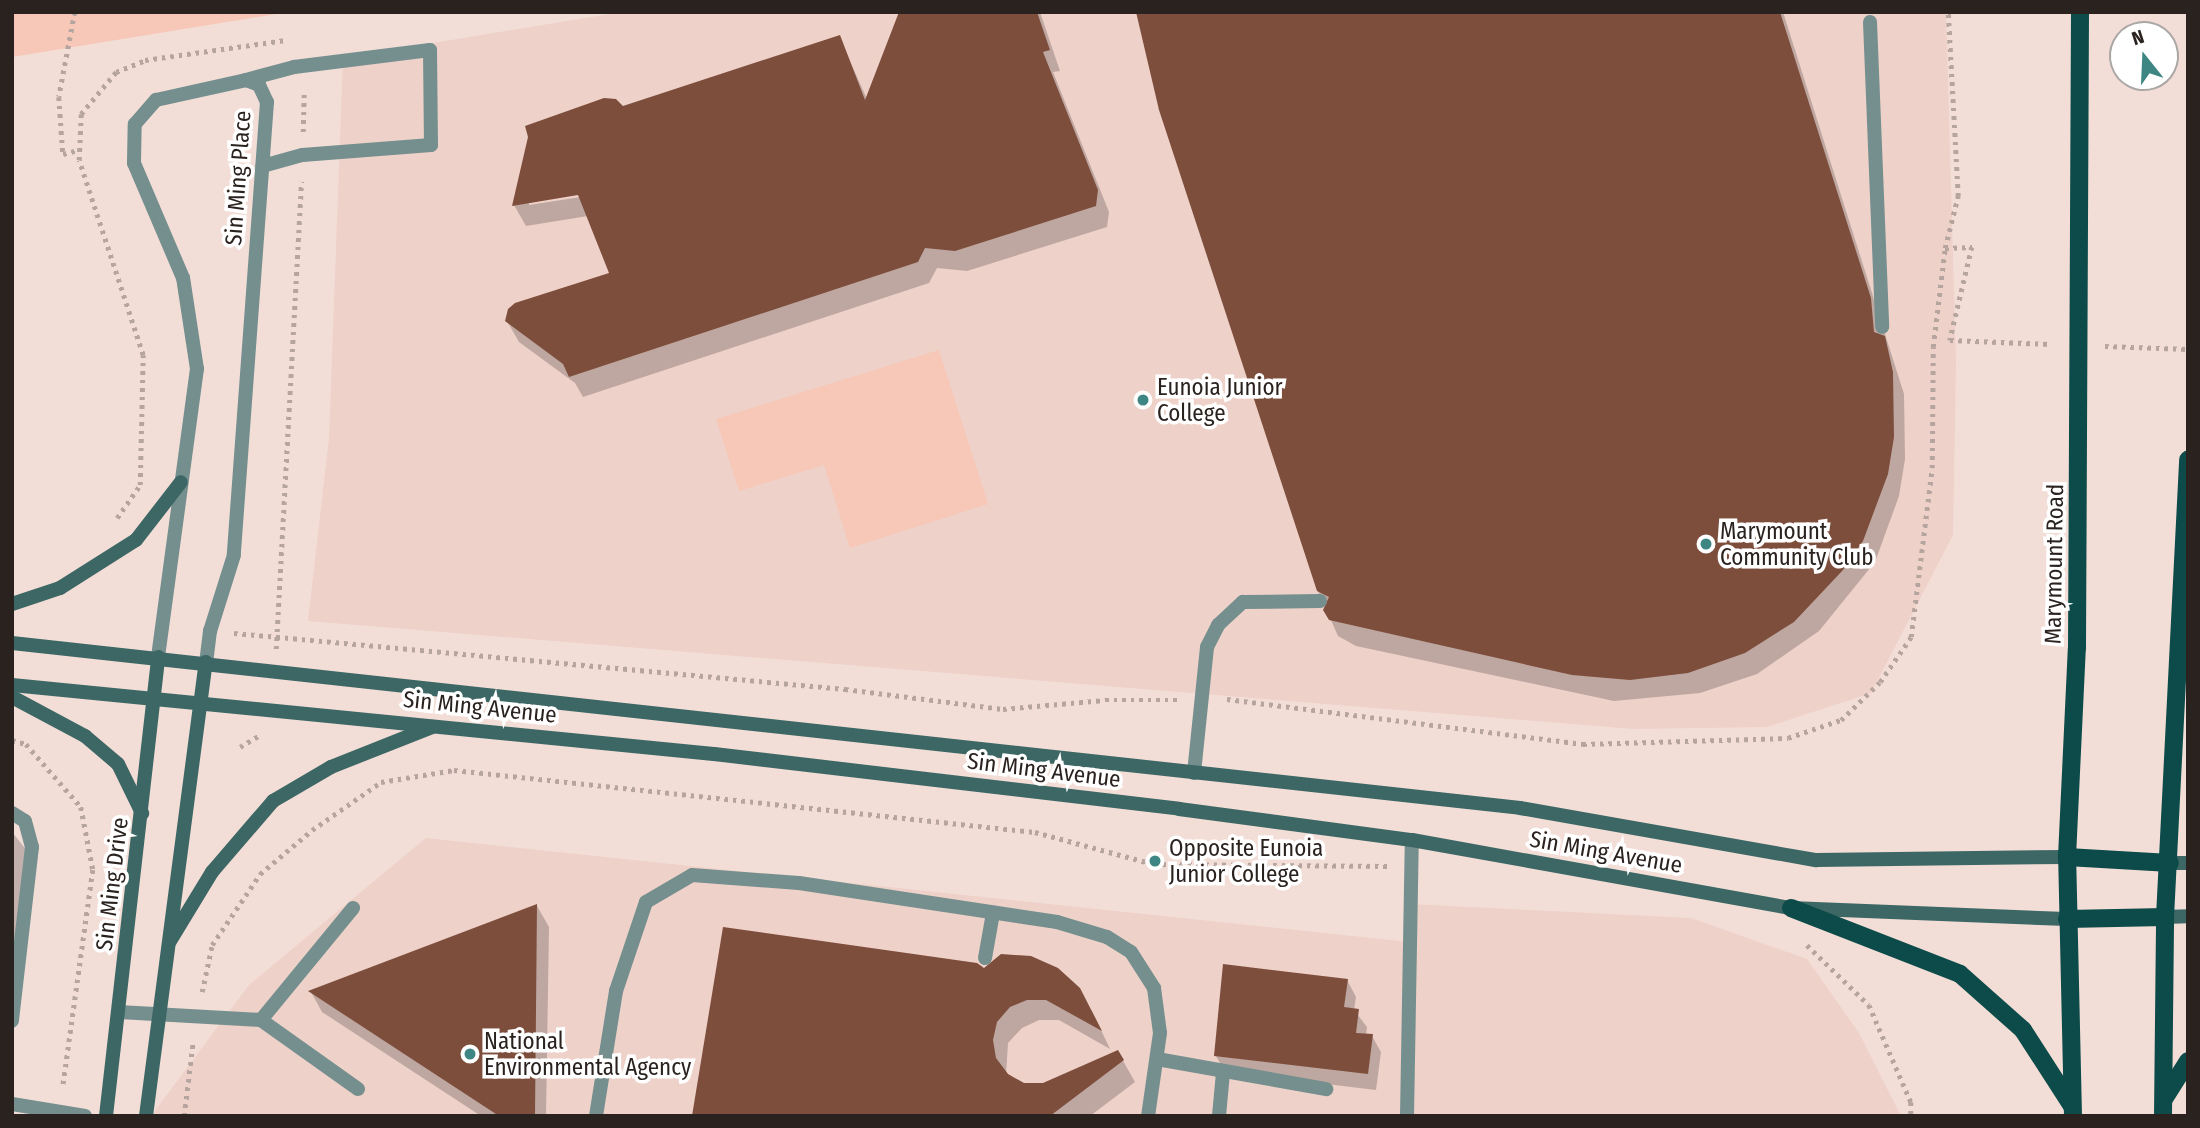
<!DOCTYPE html>
<html>
<head>
<meta charset="utf-8">
<style>
  body { margin:0 }
  #map { position:relative; width:2200px; height:1128px; overflow:hidden; background:#f3ded7; font-family:"Fira Sans Condensed",sans-serif }
  div>[style] { position:absolute }
  .built>* { inset:0; background:#eed1c8 }
  .green>* { inset:0; background:#f7c7b7 }
  .shadow>* { inset:0; background:#0003 }
  .building>* { inset:0; background:#7e4e3d }
  .path>* { height:4.5px; margin-top:-2.25px; transform-origin:0; background:repeating-linear-gradient(90deg,#b6a59f 0 3.5px,transparent 0 8.5px) }
  .lane>* { height:14px; margin:-7px; padding:0 7px; transform-origin:7px; border-radius:7px; background:#748f8e }
  .street>* { height:14px; margin:-7px; padding:0 7px; transform-origin:7px; border-radius:7px; background:#748f8e }
  .secondary>* { height:14px; margin:-7px; padding:0 7px; transform-origin:7px; border-radius:7px; background:#3d6765 }
  .primary>* { height:18px; margin:-9px; padding:0 9px; transform-origin:9px; border-radius:9px; background:#0c4b49 }
  .dots>* { width:19px; height:19px; translate:-50% -50%; box-sizing:border-box; border:4px solid #fff; border-radius:50% }
  span { translate:-50% -50%; white-space:nowrap; text-align:center; line-height:1.15; -webkit-text-stroke:7px #fff; paint-order:stroke }
  .street-label { font-size:23px; color:#2a221f }
  .poi-label { font-size:23px; color:#2a221f }
  .left { translate:0 -50%; text-align:left }
  .frame { position:absolute; inset:0; border:14px solid #2a221f; pointer-events:none }
  .north { position:absolute; left:2109px; top:21px; width:70px; height:70px; box-sizing:border-box; background:#fff; border:2px solid #aaa7a5; border-radius:50%; rotate:342deg; font-size:19px; font-weight:700; line-height:28px; text-align:center; color:#2a221f }
  .north::after { content:''; display:block; margin:auto; width:24px; height:32px; background:#3e8683; clip-path:polygon(50% 0,100% 100%,50% 72%,0 100%) }
</style>
</head>
<body>
<div id="map">
  <div class="built">
    <i style="clip-path:polygon(621px 12px,1946px 12px,1956px 362px,1953px 535px,1871px 693px,1767px 727px,1633px 729px,308px 621px,329px 438px,343px 58px)"></i>
    <i style="clip-path:polygon(426px 838px,1409px 942px,1410px 904px,1691px 918px,1807px 959px,1859px 1033px,1901px 1116px,151px 1116px,249px 985px)"></i>
  </div>
  <div class="green">
    <i style="clip-path:polygon(12px 12px,289px 12px,12px 57px)"></i>
    <i style="clip-path:polygon(939px 350px,988px 504px,850px 548px,824px 465px,739px 491px,716px 419px)"></i>
  </div>
  <div class="shadow">
    <i style="clip-path:polygon(evenodd,901px 12px,1040px 12px,1060px 71px,1053px 72px,1109px 212px,1107px 227px,967px 271px,937px 268px,929px 283px,583px 397px,575px 383px,519px 342px,507px 321px,611px 274px,588px 216px,526px 226px,514px 205px,622px 108px,839px 37px,867px 99px,901px 12px,587px 192px,587px 196px,529px 205px,529px 201px,587px 192px)"></i>
    <i style="clip-path:polygon(1139px 12px,1783px 12px,1904px 394px,1905px 459px,1899px 496px,1875px 562px,1819px 631px,1757px 674px,1700px 693px,1614px 701px,1356px 646px,1338px 636px,1318px 591px)"></i>
    <i style="clip-path:polygon(12px 832px,28px 852px,12px 990px)"></i>
    <i style="clip-path:polygon(537px 906px,549px 927px,546px 1116px,481px 1116px,322px 1012px,311px 992px)"></i>
    <i style="clip-path:polygon(984px 970px,1092px 1011px,1110px 1049px,1059px 1020px,1039px 1020px,1022px 1028px,1008px 1043px,1006px 1075px,1024px 1084px,1044px 1084px,1118px 1052px,1135px 1082px,1090px 1116px,694px 1116px)"></i>
    <i style="clip-path:polygon(1347px 980px,1356px 997px,1354px 1010px,1367px 1027px,1366px 1036px,1372px 1036px,1381px 1052px,1376px 1090px,1225px 1072px,1216px 1056px)"></i>
  </div>
  <div class="building">
    <i style="clip-path:polygon(899px 12px,1037px 12px,1050px 50px,1043px 52px,1098px 190px,1096px 206px,955px 251px,925px 248px,918px 262px,569px 377px,563px 364px,505px 321px,508px 309px,515px 303px,609px 273px,578px 195px,512px 206px,528px 137px,525px 126px,604px 98px,616px 99px,623px 106px,840px 35px,865px 100px)"></i>
    <i style="clip-path:polygon(1136px 12px,1780px 12px,1871px 298px,1874px 332px,1885px 336px,1893px 372px,1894px 437px,1888px 474px,1863px 541px,1843px 570px,1794px 622px,1745px 653px,1688px 673px,1630px 680px,1572px 675px,1329px 620px,1323px 610px,1329px 597px,1317px 591px,1159px 110px)"></i>
    <i style="clip-path:polygon(537px 904px,535px 1116px,499px 1116px,308px 991px)"></i>
    <i style="clip-path:polygon(723px 927px,977px 963px,984px 968px,1001px 954px,1031px 956px,1058px 968px,1080px 988px,1102px 1031px,1046px 1000px,1027px 1000px,1010px 1007px,997px 1022px,993px 1040px,996px 1058px,1008px 1074px,1024px 1083px,1043px 1083px,1118px 1050px,1124px 1060px,1050px 1116px,692px 1116px)"></i>
    <i style="clip-path:polygon(1223px 964px,1348px 979px,1344px 1007px,1359px 1009px,1356px 1033px,1373px 1034px,1368px 1074px,1214px 1056px)"></i>
  </div>
  <div class="path">
    <i style="left:75px;top:12px;width:86px;rotate:100.7deg"></i>
    <i style="left:59px;top:97px;width:57px;rotate:86deg"></i>
    <i style="left:63px;top:154px;width:16px;rotate:-15deg"></i>
    <i style="left:303px;top:132px;width:41px;rotate:-88.6deg"></i>
    <i style="left:1945px;top:248px;width:27px;rotate:-2deg"></i>
    <i style="left:1972px;top:247px;width:96px;rotate:103.3deg"></i>
    <i style="left:1950px;top:340px;width:100px;rotate:2.3deg"></i>
    <i style="left:2105px;top:346px;width:83px;rotate:2.1deg"></i>
    <i style="left:117px;top:518px;width:40px;rotate:-55.1deg"></i>
    <i style="left:140px;top:485px;width:130px;rotate:-88.7deg"></i>
    <i style="left:143px;top:355px;width:205px;rotate:-108.2deg"></i>
    <i style="left:79px;top:160px;width:46px;rotate:-87.5deg"></i>
    <i style="left:81px;top:114px;width:55px;rotate:-50.2deg"></i>
    <i style="left:116px;top:72px;width:31px;rotate:-22deg"></i>
    <i style="left:145px;top:60px;width:142px;rotate:-8.1deg"></i>
    <i style="left:234px;top:633px;width:614px;rotate:5.24deg"></i>
    <i style="left:845px;top:689px;width:159px;rotate:7.2deg"></i>
    <i style="left:1003px;top:709px;width:102px;rotate:-5deg"></i>
    <i style="left:1105px;top:700px;width:72px"></i>
    <i style="left:276px;top:649px;width:468px;rotate:-86.9deg"></i>
    <i style="left:1227px;top:699px;width:359px;rotate:7.2deg"></i>
    <i style="left:1583px;top:744px;width:205px;rotate:-1.7deg"></i>
    <i style="left:1788px;top:738px;width:56px;rotate:-18.8deg"></i>
    <i style="left:1841px;top:720px;width:54px;rotate:-44.3deg"></i>
    <i style="left:1880px;top:682px;width:55px;rotate:-55.4deg"></i>
    <i style="left:1911px;top:637px;width:170px;rotate:-82.9deg"></i>
    <i style="left:1932px;top:468px;width:121px;rotate:-89.5deg"></i>
    <i style="left:1933px;top:347px;width:100px;rotate:-83.1deg"></i>
    <i style="left:1945px;top:248px;width:54px;rotate:-76deg"></i>
    <i style="left:1958px;top:196px;width:184px;rotate:-93.1deg"></i>
    <i style="left:12px;top:740px;width:15px;rotate:16deg"></i>
    <i style="left:26px;top:744px;width:84px;rotate:48.9deg"></i>
    <i style="left:81px;top:807px;width:64px;rotate:79.2deg"></i>
    <i style="left:93px;top:870px;width:219px;rotate:97.9deg"></i>
    <i style="left:240px;top:747px;width:23px;rotate:-31deg"></i>
    <i style="left:1807px;top:945px;width:86px;rotate:44.1deg"></i>
    <i style="left:1869px;top:1005px;width:106px;rotate:66.6deg"></i>
    <i style="left:1911px;top:1102px;width:14px;rotate:90deg"></i>
    <i style="left:202px;top:992px;width:48px;rotate:-78deg"></i>
    <i style="left:212px;top:945px;width:86px;rotate:-55.9deg"></i>
    <i style="left:260px;top:874px;width:68px;rotate:-40.2deg"></i>
    <i style="left:312px;top:830px;width:84px;rotate:-34.8deg"></i>
    <i style="left:381px;top:782px;width:74px;rotate:-9.3deg"></i>
    <i style="left:454px;top:770px;width:584px;rotate:6.09deg"></i>
    <i style="left:1035px;top:832px;width:123px;rotate:15.1deg"></i>
    <i style="left:1154px;top:864px;width:233px;rotate:0.5deg"></i>
    <i style="left:184px;top:1116px;width:75px;rotate:-83.1deg"></i>
  </div>
  <div class="lane">
    <i style="left:1870px;top:22px;width:305px;rotate:87.7deg"></i>
    <i style="left:246px;top:80px;width:50px;rotate:-15.2deg"></i>
    <i style="left:294px;top:67px;width:137px;rotate:-7.1deg"></i>
    <i style="left:430px;top:50px;width:95px;rotate:89.4deg"></i>
    <i style="left:431px;top:145px;width:129px;rotate:175.6deg"></i>
    <i style="left:302px;top:155px;width:41px;rotate:164.6deg"></i>
    <i style="left:1194px;top:773px;width:127px;rotate:-84.1deg"></i>
    <i style="left:1207px;top:647px;width:25px;rotate:-63deg"></i>
    <i style="left:1218px;top:625px;width:34px;rotate:-43deg"></i>
    <i style="left:1243px;top:602px;width:77px;rotate:-0.7deg"></i>
    <i style="left:12px;top:813px;width:15px;rotate:32deg"></i>
    <i style="left:25px;top:821px;width:27px;rotate:75deg"></i>
    <i style="left:32px;top:847px;width:175px;rotate:96.6deg"></i>
    <i style="left:985px;top:958px;width:46px;rotate:-79.9deg"></i>
    <i style="left:119px;top:1012px;width:142px;rotate:3.2deg"></i>
    <i style="left:261px;top:1020px;width:119px;rotate:35.4deg"></i>
    <i style="left:261px;top:1020px;width:145px;rotate:-50.6deg"></i>
    <i style="left:1157px;top:1059px;width:172px;rotate:10.1deg"></i>
    <i style="left:12px;top:1104px;width:74px;rotate:9.3deg"></i>
    <i style="left:596px;top:1116px;width:127px;rotate:-80.9deg"></i>
    <i style="left:616px;top:991px;width:94px;rotate:-71.4deg"></i>
    <i style="left:646px;top:902px;width:53px;rotate:-30.4deg"></i>
    <i style="left:692px;top:875px;width:107px;rotate:4.3deg"></i>
    <i style="left:799px;top:883px;width:261px;rotate:8.6deg"></i>
    <i style="left:1057px;top:922px;width:52px;rotate:16.7deg"></i>
    <i style="left:1107px;top:937px;width:28px;rotate:32deg"></i>
    <i style="left:1131px;top:952px;width:43px;rotate:57.4deg"></i>
    <i style="left:1154px;top:988px;width:45px;rotate:82.4deg"></i>
    <i style="left:1160px;top:1033px;width:84px;rotate:98.2deg"></i>
    <i style="left:1219px;top:1116px;width:43px;rotate:-84.7deg"></i>
    <i style="left:1407px;top:1116px;width:276px;rotate:-89deg"></i>
  </div>
  <div class="street">
    <i style="left:158px;top:657px;width:291px;rotate:-82.3deg"></i>
    <i style="left:197px;top:369px;width:92px;rotate:-98.7deg"></i>
    <i style="left:183px;top:278px;width:125px;rotate:-113.1deg"></i>
    <i style="left:134px;top:163px;width:39px;rotate:-89deg"></i>
    <i style="left:135px;top:124px;width:32px;rotate:-49deg"></i>
    <i style="left:156px;top:100px;width:92px;rotate:-12.5deg"></i>
    <i style="left:246px;top:80px;width:14px;rotate:21deg"></i>
    <i style="left:259px;top:85px;width:19px;rotate:65deg"></i>
    <i style="left:267px;top:102px;width:454px;rotate:94.2deg"></i>
    <i style="left:234px;top:555px;width:80px;rotate:107.5deg"></i>
    <i style="left:210px;top:631px;width:31px;rotate:97deg"></i>
  </div>
  <div class="secondary">
    <i style="left:12px;top:604px;width:51px;rotate:-18.4deg"></i>
    <i style="left:60px;top:588px;width:90px;rotate:-32.3deg"></i>
    <i style="left:136px;top:540px;width:73px;rotate:-52.2deg"></i>
    <i style="left:12px;top:643px;width:1517px;rotate:6.24deg"></i>
    <i style="left:1520px;top:808px;width:301px;rotate:10deg"></i>
    <i style="left:1816px;top:860px;width:251px;rotate:-0.7deg"></i>
    <i style="left:12px;top:685px;width:705px;rotate:5.61deg"></i>
    <i style="left:714px;top:754px;width:468px;rotate:6.7deg"></i>
    <i style="left:1179px;top:809px;width:235px;rotate:7.6deg"></i>
    <i style="left:1412px;top:840px;width:385px;rotate:10.2deg"></i>
    <i style="left:1791px;top:908px;width:276px;rotate:2.3deg"></i>
    <i style="left:12px;top:697px;width:83px;rotate:28.1deg"></i>
    <i style="left:85px;top:736px;width:43px;rotate:40.3deg"></i>
    <i style="left:118px;top:764px;width:55px;rotate:63.9deg"></i>
    <i style="left:2170px;top:863px;width:18px"></i>
    <i style="left:2165px;top:917px;width:23px;rotate:-2deg"></i>
    <i style="left:170px;top:941px;width:81px;rotate:-58.7deg"></i>
    <i style="left:212px;top:872px;width:94px;rotate:-49.3deg"></i>
    <i style="left:273px;top:801px;width:67px;rotate:-30.4deg"></i>
    <i style="left:331px;top:767px;width:109px;rotate:-21.6deg"></i>
    <i style="left:106px;top:1116px;width:462px;rotate:-83.5deg"></i>
    <i style="left:146px;top:1116px;width:458px;rotate:-82.5deg"></i>
  </div>
  <div class="primary">
    <i style="left:2067px;top:857px;width:103px;rotate:3.3deg"></i>
    <i style="left:1791px;top:908px;width:181px;rotate:21.3deg"></i>
    <i style="left:1960px;top:974px;width:84px;rotate:41.6deg"></i>
    <i style="left:2023px;top:1030px;width:90px;rotate:57.2deg"></i>
    <i style="left:2067px;top:919px;width:98px;rotate:-1.2deg"></i>
    <i style="left:2164px;top:1099px;width:45px;rotate:-57.7deg"></i>
    <i style="left:2073px;top:1116px;width:259px;rotate:-91.3deg"></i>
    <i style="left:2067px;top:857px;width:209px;rotate:-87.3deg"></i>
    <i style="left:2077px;top:648px;width:636px;rotate:-89.73deg"></i>
    <i style="left:2163px;top:1116px;width:199px;rotate:-89.4deg"></i>
    <i style="left:2165px;top:917px;width:458px;rotate:-87.1deg"></i>
  </div>
  <div class="dots">
    <i style="left:1143px;top:400px;background:#3e8683"></i>
    <i style="left:1706px;top:544px;background:#3e8683"></i>
    <i style="left:1155px;top:861px;background:#3e8683"></i>
    <i style="left:470px;top:1054px;background:#3e8683"></i>
  </div>
  <div class="street-label">
    <span style="left:238px;top:178px;rotate:-86deg">Sin Ming Place</span>
    <span style="left:2054px;top:564px;rotate:-89deg">Marymount Road</span>
    <span style="left:480px;top:707px;rotate:6deg">Sin Ming Avenue</span>
    <span style="left:1044px;top:770px;rotate:7deg">Sin Ming Avenue</span>
    <span style="left:1606px;top:852px;rotate:10deg">Sin Ming Avenue</span>
    <span style="left:112px;top:884px;rotate:-83deg">Sin Ming Drive</span>
  </div>
  <div class="poi-label">
    <span class="left" style="left:1157px;top:400px">Eunoia Junior<br>College</span>
    <span class="left" style="left:1720px;top:544px">Marymount<br>Community Club</span>
    <span class="left" style="left:1169px;top:861px">Opposite Eunoia<br>Junior College</span>
    <span class="left" style="left:484px;top:1054px">National<br>Environmental Agency</span>
  </div>
  <div class="frame"></div>
  <div class="north">N</div>
</div>
</body>
</html>
